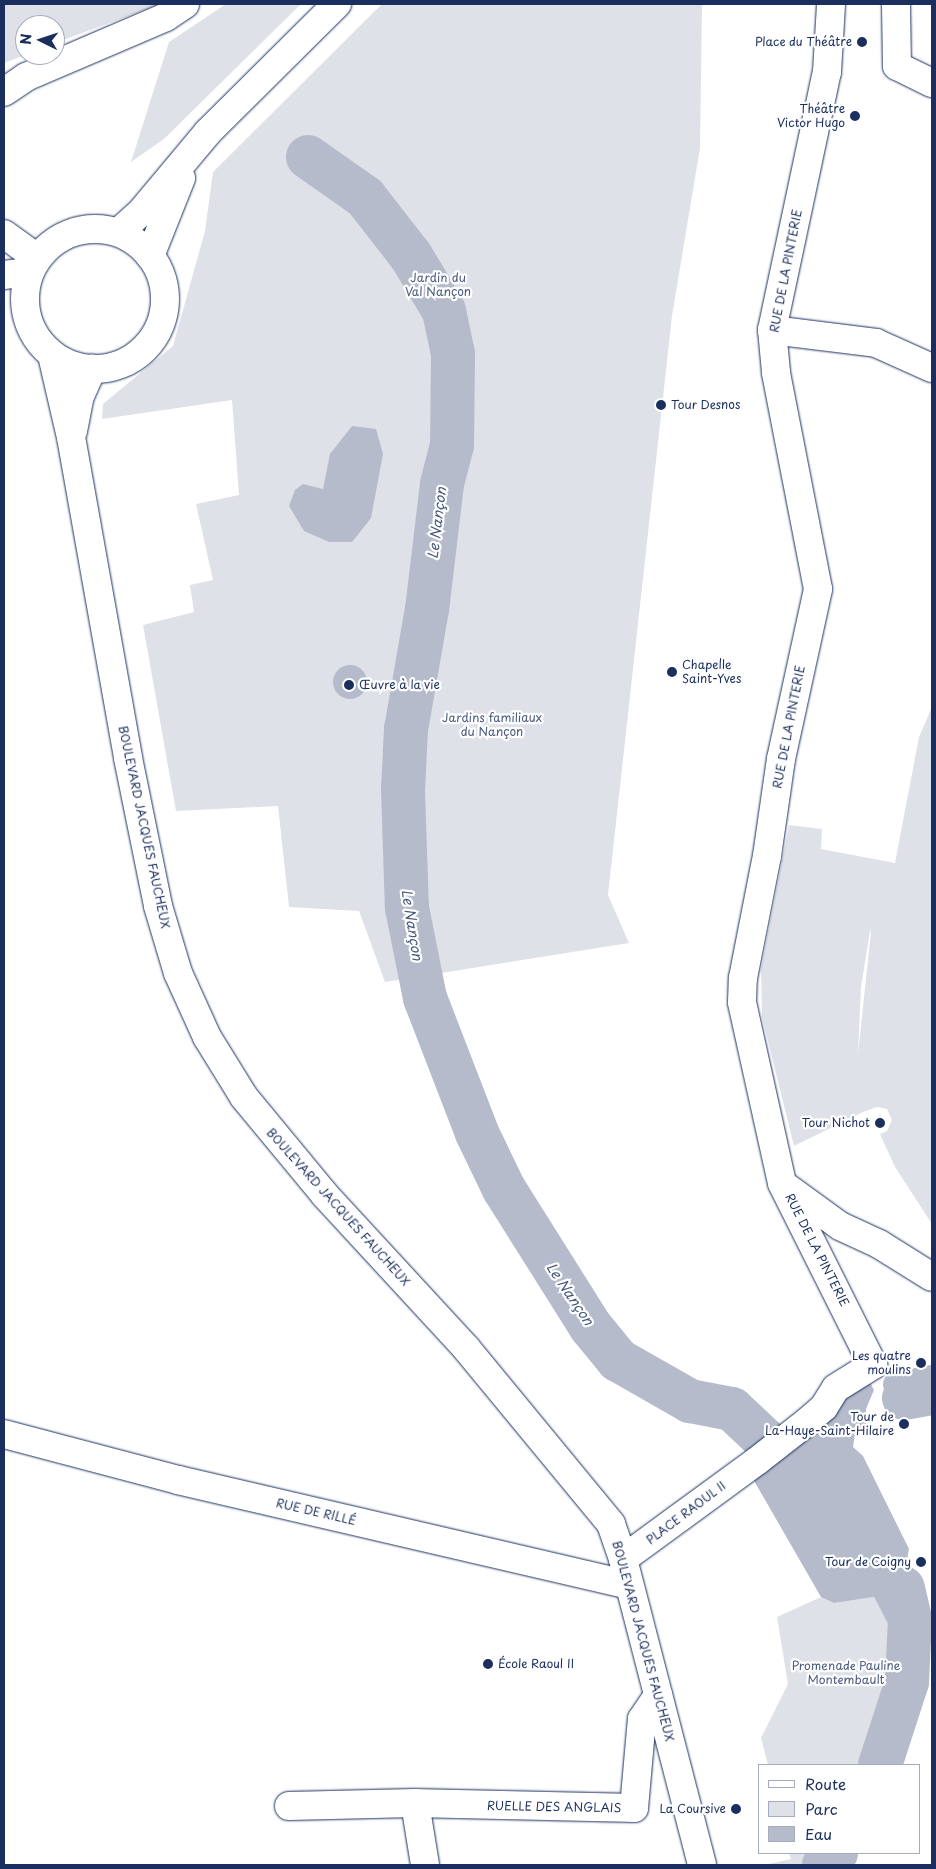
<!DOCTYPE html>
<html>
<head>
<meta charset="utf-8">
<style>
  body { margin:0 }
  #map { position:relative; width:936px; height:1869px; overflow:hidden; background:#fff; font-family:"Playpen Sans",sans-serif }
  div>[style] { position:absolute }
  .green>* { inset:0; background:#dee1e7 }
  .water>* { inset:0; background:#b5bbca }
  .round { border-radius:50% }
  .canal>* { height:25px; margin:-12.5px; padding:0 12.5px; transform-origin:12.5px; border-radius:12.5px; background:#b5bbca }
  .river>* { height:44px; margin:-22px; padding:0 22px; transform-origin:22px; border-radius:22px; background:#b5bbca }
  .roads { filter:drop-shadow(0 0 1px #1b2f5e) drop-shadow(0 0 1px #1b2f5e) }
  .street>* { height:28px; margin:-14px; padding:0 14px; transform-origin:14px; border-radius:14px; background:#fff }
  .secondary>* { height:28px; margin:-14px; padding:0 14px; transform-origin:14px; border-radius:14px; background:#fff }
  .secondary>.ring { margin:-14px; padding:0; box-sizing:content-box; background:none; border:28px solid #fff; border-radius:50% }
  .dots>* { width:14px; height:14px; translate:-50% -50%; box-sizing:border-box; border:2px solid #fff; border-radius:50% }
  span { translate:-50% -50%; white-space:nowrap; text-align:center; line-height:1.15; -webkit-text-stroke:4.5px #fff; paint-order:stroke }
  .poi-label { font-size:12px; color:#1b2f5e }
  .right { translate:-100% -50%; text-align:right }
  .left { translate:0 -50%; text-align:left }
  .street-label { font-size:12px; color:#1b2f5e }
  .park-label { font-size:12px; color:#4c5c80 }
  .water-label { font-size:14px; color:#49597e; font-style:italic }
  .frame { position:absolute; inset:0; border:5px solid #1b2f5e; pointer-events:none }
  .legend { position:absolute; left:758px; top:1764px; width:162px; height:90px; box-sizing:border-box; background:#fff; border:1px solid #a4acbf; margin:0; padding:6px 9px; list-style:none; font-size:15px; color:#1b2f5e }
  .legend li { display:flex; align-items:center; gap:10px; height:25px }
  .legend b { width:25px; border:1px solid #a4acbf }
  .north { position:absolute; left:15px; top:15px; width:50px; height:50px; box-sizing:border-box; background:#fff; border:1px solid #a4acbf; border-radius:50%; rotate:274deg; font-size:14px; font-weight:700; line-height:20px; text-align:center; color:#1b2f5e }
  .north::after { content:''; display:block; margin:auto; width:18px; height:22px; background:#1b2f5e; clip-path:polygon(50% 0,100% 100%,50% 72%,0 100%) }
</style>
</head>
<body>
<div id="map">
  <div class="green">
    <i style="clip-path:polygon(4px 4px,161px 4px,55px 43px,55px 25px,25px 25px,25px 55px,4px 63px)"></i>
    <i style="clip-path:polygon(226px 4px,301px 4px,164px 139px,131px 162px,169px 42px)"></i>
    <i style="clip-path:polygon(382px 4px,702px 4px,700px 148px,672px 316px,608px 895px,629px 943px,385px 982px,359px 911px,289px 907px,278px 806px,176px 811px,143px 625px,194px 612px,190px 585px,213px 580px,196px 504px,239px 495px,232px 400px,102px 419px,103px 404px,173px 346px,205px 231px,213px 172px)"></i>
    <i style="clip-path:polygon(evenodd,932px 707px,932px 1224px,895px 1167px,880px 1134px,887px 1131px,892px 1120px,887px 1109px,877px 1107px,863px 1112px,794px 1146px,762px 1017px,761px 969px,789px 825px,822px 829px,821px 849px,895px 863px,919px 737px,932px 707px,870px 931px,871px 932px,858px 1054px,861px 987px,870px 931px)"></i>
    <i style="clip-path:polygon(932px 1381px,932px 1410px,916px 1413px,904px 1387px)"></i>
    <i style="clip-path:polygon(821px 1597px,834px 1603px,874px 1597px,897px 1641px,906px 1646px,907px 1682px,880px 1765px,768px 1765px,761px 1738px,788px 1684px,777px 1617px)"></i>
    <i style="clip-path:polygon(789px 1853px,836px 1853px,824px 1865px,764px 1865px,791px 1859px)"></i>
  </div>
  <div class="water">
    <i style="clip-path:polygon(352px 426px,376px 429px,383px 454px,371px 518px,352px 542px,329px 542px,304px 531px,289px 506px,295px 490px,303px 484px,323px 489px,330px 454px)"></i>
    <i class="round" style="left:333px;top:665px;width:34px;height:34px"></i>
    <i style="clip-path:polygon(867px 1377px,874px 1390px,866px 1409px,866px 1425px,855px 1433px,853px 1447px,863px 1456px,909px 1549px,906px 1565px,908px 1573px,920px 1583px,923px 1605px,917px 1650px,897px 1641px,874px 1597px,834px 1603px,821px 1597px,753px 1479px,841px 1393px)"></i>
  </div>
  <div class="canal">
    <i style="left:895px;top:1384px;width:38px;rotate:-11deg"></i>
  </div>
  <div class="river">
    <i style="left:308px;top:157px;width:70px;rotate:35.1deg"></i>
    <i style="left:365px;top:197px;width:75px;rotate:52.1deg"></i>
    <i style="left:411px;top:256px;width:64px;rotate:59deg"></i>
    <i style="left:444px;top:311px;width:44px;rotate:78.2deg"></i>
    <i style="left:453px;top:354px;width:91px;rotate:90.6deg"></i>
    <i style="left:452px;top:445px;width:40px;rotate:104.4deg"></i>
    <i style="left:442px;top:484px;width:126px;rotate:96.8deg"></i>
    <i style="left:427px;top:609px;width:122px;rotate:99.9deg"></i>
    <i style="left:406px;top:729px;width:61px;rotate:92.8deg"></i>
    <i style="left:403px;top:790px;width:118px;rotate:88.1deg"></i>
    <i style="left:407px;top:908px;width:92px;rotate:78.7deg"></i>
    <i style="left:425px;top:998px;width:145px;rotate:68.9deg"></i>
    <i style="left:477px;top:1133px;width:62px;rotate:64.3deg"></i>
    <i style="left:504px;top:1189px;width:163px;rotate:57.8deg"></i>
    <i style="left:591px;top:1327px;width:43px;rotate:50.7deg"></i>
    <i style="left:618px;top:1360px;width:83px;rotate:29.7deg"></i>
    <i style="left:690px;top:1401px;width:43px;rotate:10.8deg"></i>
    <i style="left:732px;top:1409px;width:45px;rotate:43.2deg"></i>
    <i style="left:765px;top:1440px;width:24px;rotate:68deg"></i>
    <i style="left:774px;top:1462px;width:17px;rotate:59deg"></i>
    <i style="left:783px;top:1477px;width:17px;rotate:28deg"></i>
    <i style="left:904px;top:1398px;width:28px;rotate:-10deg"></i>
    <i style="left:880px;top:1765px;width:87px;rotate:-72deg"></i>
    <i style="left:907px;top:1682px;width:63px;rotate:-87.3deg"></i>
    <i style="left:910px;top:1619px;width:32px;rotate:-103deg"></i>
    <i style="left:824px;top:1865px;width:17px;rotate:-45deg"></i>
  </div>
  <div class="roads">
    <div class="street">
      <i style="left:896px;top:4px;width:62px;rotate:89.1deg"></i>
      <i style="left:897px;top:66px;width:39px;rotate:26deg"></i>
      <i style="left:4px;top:92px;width:27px;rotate:-34deg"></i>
      <i style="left:26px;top:77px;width:152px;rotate:-23.2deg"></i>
      <i style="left:166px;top:17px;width:23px;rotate:-34deg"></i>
      <i style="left:4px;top:234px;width:41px;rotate:36deg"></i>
      <i style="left:772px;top:330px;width:105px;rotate:7.1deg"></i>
      <i style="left:876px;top:343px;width:61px;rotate:24.1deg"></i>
      <i style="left:785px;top:1186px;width:68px;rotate:36deg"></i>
      <i style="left:840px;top:1226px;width:43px;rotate:24.8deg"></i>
      <i style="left:879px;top:1244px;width:62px;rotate:31.9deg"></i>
      <i style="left:4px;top:1434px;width:180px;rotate:14.8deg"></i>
      <i style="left:178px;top:1480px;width:463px;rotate:13.1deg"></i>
      <i style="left:623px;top:1559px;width:166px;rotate:-36.2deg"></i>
      <i style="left:757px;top:1461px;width:65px;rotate:-38.1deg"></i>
      <i style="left:808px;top:1421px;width:21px;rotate:-41deg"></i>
      <i style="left:824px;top:1407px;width:22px;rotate:-58deg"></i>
      <i style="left:836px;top:1388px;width:44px;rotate:-31.9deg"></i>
      <i style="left:873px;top:1365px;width:203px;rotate:-116.6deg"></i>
      <i style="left:782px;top:1183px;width:185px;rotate:-102.5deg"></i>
      <i style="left:742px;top:1002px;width:24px;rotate:-88deg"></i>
      <i style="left:743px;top:978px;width:124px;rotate:-78.9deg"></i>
      <i style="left:767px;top:856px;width:98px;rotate:-81.8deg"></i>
      <i style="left:781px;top:759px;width:174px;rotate:-77.7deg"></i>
      <i style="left:818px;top:589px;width:221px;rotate:-101deg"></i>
      <i style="left:776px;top:372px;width:42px;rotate:-95.4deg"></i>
      <i style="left:772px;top:330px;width:264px;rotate:-78deg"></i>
      <i style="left:827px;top:72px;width:68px;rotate:-86.6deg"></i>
      <i style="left:415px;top:1803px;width:63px;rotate:80.8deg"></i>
      <i style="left:289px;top:1806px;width:126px;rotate:-1.4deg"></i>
      <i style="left:415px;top:1803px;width:219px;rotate:1.3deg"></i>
      <i style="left:634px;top:1808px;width:89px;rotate:-84.9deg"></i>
      <i style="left:642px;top:1719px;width:29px;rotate:-56deg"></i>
    </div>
    <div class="secondary">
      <i class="ring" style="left:25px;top:229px;width:112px;height:112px"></i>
      <i style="left:119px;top:232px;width:31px;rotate:-42deg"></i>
      <i style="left:142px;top:211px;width:103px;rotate:-50.1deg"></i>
      <i style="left:208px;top:132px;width:182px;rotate:-44.8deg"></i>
      <i style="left:150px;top:256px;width:84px;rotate:-68.3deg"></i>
      <i style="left:4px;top:275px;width:25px;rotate:-7deg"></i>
      <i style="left:52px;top:355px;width:84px;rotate:77deg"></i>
      <i style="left:71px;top:437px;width:326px;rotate:79.9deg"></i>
      <i style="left:128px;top:758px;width:151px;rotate:78.5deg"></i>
      <i style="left:158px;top:906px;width:70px;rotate:73.4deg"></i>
      <i style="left:178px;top:973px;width:70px;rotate:65.6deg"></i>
      <i style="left:207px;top:1037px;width:70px;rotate:58.3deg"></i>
      <i style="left:244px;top:1097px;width:127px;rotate:50.4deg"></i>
      <i style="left:325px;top:1195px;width:208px;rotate:47.3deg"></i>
      <i style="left:466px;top:1348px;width:228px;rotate:50.5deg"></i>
      <i style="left:611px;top:1524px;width:37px;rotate:71deg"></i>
      <i style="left:623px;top:1559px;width:316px;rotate:75.5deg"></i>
      <i style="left:73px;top:431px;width:36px;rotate:-79deg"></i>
      <i style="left:80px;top:396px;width:30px;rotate:-66deg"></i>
    </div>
  </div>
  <div class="dots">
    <i style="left:862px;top:42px;background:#1b2f5e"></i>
    <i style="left:855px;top:116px;background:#1b2f5e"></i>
    <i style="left:661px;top:405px;background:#1b2f5e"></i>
    <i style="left:672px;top:672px;background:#1b2f5e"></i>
    <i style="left:349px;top:685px;background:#1b2f5e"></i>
    <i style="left:880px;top:1123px;background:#1b2f5e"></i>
    <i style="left:921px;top:1363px;background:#1b2f5e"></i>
    <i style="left:904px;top:1424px;background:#1b2f5e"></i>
    <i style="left:921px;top:1562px;background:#1b2f5e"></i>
    <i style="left:488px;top:1664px;background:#1b2f5e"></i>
    <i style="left:736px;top:1809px;background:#1b2f5e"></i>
  </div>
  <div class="poi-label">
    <span class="right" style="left:852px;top:42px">Place du Théâtre</span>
    <span class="right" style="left:845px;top:116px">Théâtre<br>Victor Hugo</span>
    <span class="left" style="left:671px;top:405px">Tour Desnos</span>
    <span class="left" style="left:682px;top:672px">Chapelle<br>Saint-Yves</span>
    <span class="left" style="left:359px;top:685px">Œuvre à la vie</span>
    <span class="right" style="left:870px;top:1123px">Tour Nichot</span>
    <span class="right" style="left:911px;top:1363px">Les quatre<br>moulins</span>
    <span class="right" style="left:894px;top:1424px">Tour de<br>La-Haye-Saint-Hilaire</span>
    <span class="right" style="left:911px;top:1562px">Tour de Coigny</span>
    <span class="left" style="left:498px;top:1664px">École Raoul II</span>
    <span class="right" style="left:726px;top:1809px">La Coursive</span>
  </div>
  <div class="street-label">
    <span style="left:786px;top:271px;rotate:-79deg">RUE DE LA PINTERIE</span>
    <span style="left:789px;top:727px;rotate:-79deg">RUE DE LA PINTERIE</span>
    <span style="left:144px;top:827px;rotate:78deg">BOULEVARD JACQUES FAUCHEUX</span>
    <span style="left:338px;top:1207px;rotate:48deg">BOULEVARD JACQUES FAUCHEUX</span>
    <span style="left:817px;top:1250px;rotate:63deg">RUE DE LA PINTERIE</span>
    <span style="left:316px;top:1512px;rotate:13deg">RUE DE RILLÉ</span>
    <span style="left:686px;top:1513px;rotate:-37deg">PLACE RAOUL II</span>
    <span style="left:643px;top:1641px;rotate:75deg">BOULEVARD JACQUES FAUCHEUX</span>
    <span style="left:554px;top:1807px;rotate:1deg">RUELLE DES ANGLAIS</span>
  </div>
  <div class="park-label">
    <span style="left:438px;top:285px">Jardin du<br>Val Nançon</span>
    <span style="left:492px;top:725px">Jardins familiaux<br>du Nançon</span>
    <span style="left:846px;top:1673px">Promenade Pauline<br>Montembault</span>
  </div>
  <div class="water-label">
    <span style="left:437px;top:523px;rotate:-83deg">Le Nançon</span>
    <span style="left:412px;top:925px;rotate:81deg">Le Nançon</span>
    <span style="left:570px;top:1294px;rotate:56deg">Le Nançon</span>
  </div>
  <div class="frame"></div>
  <ul class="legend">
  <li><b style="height:6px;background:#fff"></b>Route</li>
  <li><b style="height:14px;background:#dee1e7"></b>Parc</li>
  <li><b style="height:14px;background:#b5bbca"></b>Eau</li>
  </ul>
  <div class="north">N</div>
</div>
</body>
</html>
